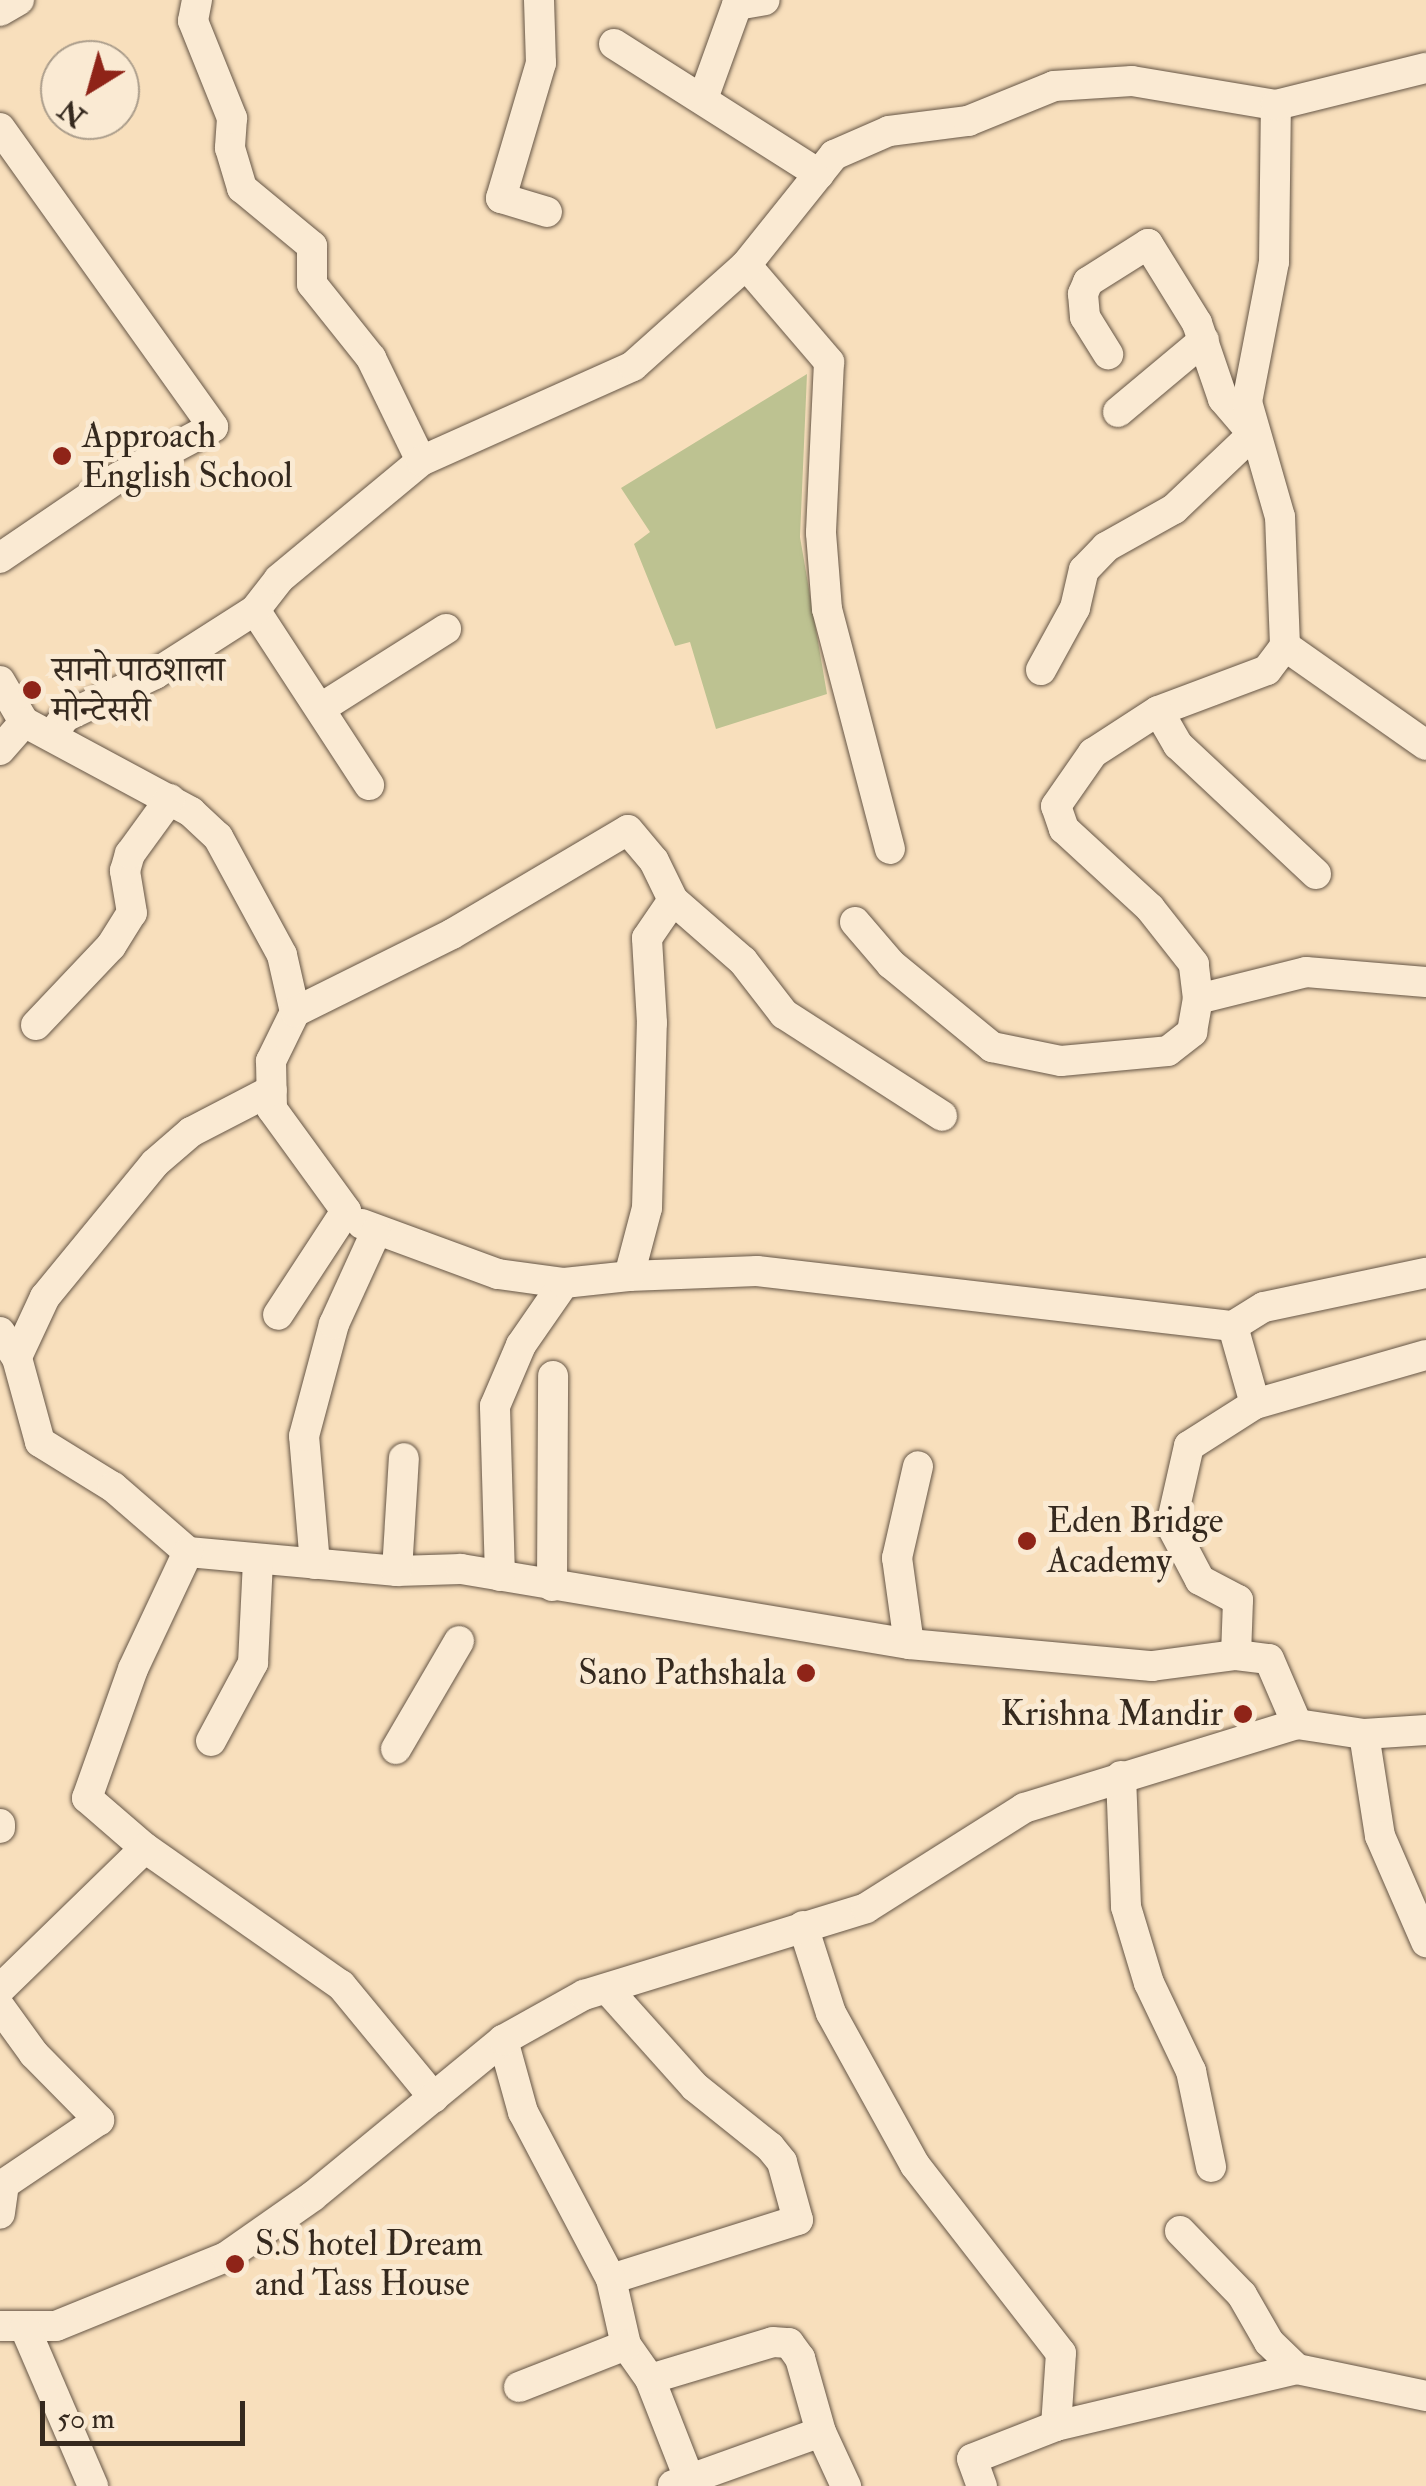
<!DOCTYPE html>
<html>
<head>
<meta charset="utf-8">
<style>
  body { margin:0 }
  #map { position:relative; width:1426px; height:2486px; overflow:hidden; background:#f8dfbc; font-family:"IM FELL Double Pica","Noto Serif Devanagari",serif }
  div>[style] { position:absolute }
  .green>* { inset:0; background:#bdc291 }
  .roads { filter:drop-shadow(0 0 2px #665646) drop-shadow(0 0 2px #665646) }
  .minor>* { height:30px; margin:-15px; padding:0 15px; transform-origin:15px; border-radius:15px; background:#faead3 }
  .dots>* { width:28px; height:28px; translate:-50% -50%; box-sizing:border-box; border:5px solid #faead3; border-radius:50% }
  span { translate:-50% -50%; white-space:nowrap; text-align:center; line-height:1.15; -webkit-text-stroke:10px #faead3; paint-order:stroke }
  .poi-label { font-size:35px; color:#35291e }
  .left { translate:0 -50%; text-align:left }
  .right { translate:-100% -50%; text-align:right }
  .north { position:absolute; left:40px; top:40px; width:100px; height:100px; box-sizing:border-box; background:#faead3; border:2px solid #ab9d8b; border-radius:50%; rotate:217deg; font-size:28px; font-weight:700; line-height:40px; text-align:center; color:#35291e }
  .north::after { content:''; display:block; margin:auto; width:35px; height:45px; background:#8f2418; clip-path:polygon(50% 0,100% 100%,50% 72%,0 100%) }
  .scale { position:absolute; left:40px; top:2401px; width:205px; height:45px; box-sizing:border-box; border:5px solid #35291e; border-top:0; padding-left:12px; font-size:30px; line-height:35px; white-space:nowrap; color:#35291e; -webkit-text-stroke:8px #faead3; paint-order:stroke }
</style>
</head>
<body>
<div id="map">
  <div class="green">
    <i style="clip-path:polygon(807px 374px,800px 537px,827px 694px,716px 729px,690px 642px,675px 646px,634px 544px,650px 532px,621px 488px)"></i>
  </div>
  <div class="roads">
    <div class="minor">
      <i style="left:197px;top:0;width:21px;rotate:101deg"></i>
      <i style="left:193px;top:21px;width:105px;rotate:68.1deg"></i>
      <i style="left:232px;top:118px;width:30px;rotate:94deg"></i>
      <i style="left:230px;top:148px;width:42px;rotate:73.3deg"></i>
      <i style="left:242px;top:188px;width:91px;rotate:39.6deg"></i>
      <i style="left:312px;top:246px;width:38px;rotate:90deg"></i>
      <i style="left:312px;top:284px;width:95px;rotate:51.4deg"></i>
      <i style="left:371px;top:358px;width:114px;rotate:64.1deg"></i>
      <i style="left:539px;top:0;width:63px;rotate:88.2deg"></i>
      <i style="left:541px;top:63px;width:141px;rotate:106.5deg"></i>
      <i style="left:501px;top:198px;width:48px;rotate:16.9deg"></i>
      <i style="left:0;top:11px;width:22px;rotate:-30deg"></i>
      <i style="left:614px;top:44px;width:243px;rotate:32.4deg"></i>
      <i style="left:704px;top:96px;width:97px;rotate:-70.1deg"></i>
      <i style="left:737px;top:5px;width:28px;rotate:-10deg"></i>
      <i style="left:0;top:128px;width:367px;rotate:54.5deg"></i>
      <i style="left:213px;top:427px;width:106px;rotate:152deg"></i>
      <i style="left:119px;top:477px;width:144px;rotate:145.8deg"></i>
      <i style="left:746px;top:265px;width:128px;rotate:49.4deg"></i>
      <i style="left:829px;top:362px;width:171px;rotate:92.7deg"></i>
      <i style="left:821px;top:533px;width:76px;rotate:85.5deg"></i>
      <i style="left:827px;top:609px;width:248px;rotate:75.3deg"></i>
      <i style="left:1118px;top:412px;width:112px;rotate:-39.9deg"></i>
      <i style="left:255px;top:610px;width:209px;rotate:56.9deg"></i>
      <i style="left:1285px;top:646px;width:172px;rotate:35.1deg"></i>
      <i style="left:1041px;top:670px;width:71px;rotate:-61.3deg"></i>
      <i style="left:1075px;top:608px;width:39px;rotate:-77deg"></i>
      <i style="left:1084px;top:570px;width:32px;rotate:-46deg"></i>
      <i style="left:1106px;top:547px;width:78px;rotate:-29.2deg"></i>
      <i style="left:1174px;top:509px;width:109px;rotate:-43.5deg"></i>
      <i style="left:1253px;top:434px;width:46px;rotate:-130.6deg"></i>
      <i style="left:1223px;top:399px;width:80px;rotate:-108.9deg"></i>
      <i style="left:1197px;top:323px;width:93px;rotate:-121.8deg"></i>
      <i style="left:1148px;top:244px;width:71px;rotate:147.7deg"></i>
      <i style="left:1088px;top:282px;width:13px;rotate:113deg"></i>
      <i style="left:1083px;top:294px;width:23px;rotate:85deg"></i>
      <i style="left:1085px;top:317px;width:44px;rotate:58.1deg"></i>
      <i style="left:0;top:681px;width:48px;rotate:59.7deg"></i>
      <i style="left:321px;top:708px;width:148px;rotate:-32.3deg"></i>
      <i style="left:53px;top:734px;width:21px;rotate:-55deg"></i>
      <i style="left:65px;top:717px;width:100px;rotate:-25.5deg"></i>
      <i style="left:155px;top:674px;width:119px;rotate:-32.6deg"></i>
      <i style="left:255px;top:610px;width:39px;rotate:-52deg"></i>
      <i style="left:279px;top:579px;width:185px;rotate:-39.7deg"></i>
      <i style="left:421px;top:461px;width:232px;rotate:-24.1deg"></i>
      <i style="left:633px;top:366px;width:152px;rotate:-41.8deg"></i>
      <i style="left:746px;top:265px;width:141px;rotate:-51.3deg"></i>
      <i style="left:834px;top:155px;width:60px;rotate:-23.6deg"></i>
      <i style="left:889px;top:131px;width:80px;rotate:-7.2deg"></i>
      <i style="left:968px;top:121px;width:93px;rotate:-22.1deg"></i>
      <i style="left:1054px;top:86px;width:78px;rotate:-3.7deg"></i>
      <i style="left:1132px;top:81px;width:146px;rotate:9.5deg"></i>
      <i style="left:0;top:750px;width:37px;rotate:-49deg"></i>
      <i style="left:24px;top:722px;width:190px;rotate:28.3deg"></i>
      <i style="left:191px;top:812px;width:37px;rotate:43deg"></i>
      <i style="left:218px;top:837px;width:134px;rotate:61.5deg"></i>
      <i style="left:282px;top:955px;width:58px;rotate:77.2deg"></i>
      <i style="left:295px;top:1012px;width:55px;rotate:116.1deg"></i>
      <i style="left:271px;top:1061px;width:48px;rotate:88.8deg"></i>
      <i style="left:272px;top:1109px;width:126px;rotate:54deg"></i>
      <i style="left:346px;top:1211px;width:124px;rotate:123.2deg"></i>
      <i style="left:1316px;top:874px;width:189px;rotate:-136.9deg"></i>
      <i style="left:1178px;top:745px;width:39px;rotate:-120deg"></i>
      <i style="left:1158px;top:711px;width:116px;rotate:-20.6deg"></i>
      <i style="left:1267px;top:670px;width:30px;rotate:-53deg"></i>
      <i style="left:1285px;top:646px;width:129px;rotate:-92.2deg"></i>
      <i style="left:1280px;top:517px;width:120px;rotate:-106deg"></i>
      <i style="left:1247px;top:402px;width:143px;rotate:-79.1deg"></i>
      <i style="left:1274px;top:262px;width:157px;rotate:-89.3deg"></i>
      <i style="left:1276px;top:105px;width:154px;rotate:-13.9deg"></i>
      <i style="left:855px;top:922px;width:55px;rotate:49.4deg"></i>
      <i style="left:891px;top:964px;width:131px;rotate:39.4deg"></i>
      <i style="left:992px;top:1047px;width:70px;rotate:11.5deg"></i>
      <i style="left:1061px;top:1061px;width:107px;rotate:-5.3deg"></i>
      <i style="left:1168px;top:1051px;width:31px;rotate:-38deg"></i>
      <i style="left:1192px;top:1032px;width:34px;rotate:-80deg"></i>
      <i style="left:1198px;top:999px;width:35px;rotate:-97deg"></i>
      <i style="left:1194px;top:964px;width:71px;rotate:-128.2deg"></i>
      <i style="left:1150px;top:908px;width:117px;rotate:-137.4deg"></i>
      <i style="left:1064px;top:829px;width:24px;rotate:-109deg"></i>
      <i style="left:1056px;top:806px;width:65px;rotate:-55.1deg"></i>
      <i style="left:1093px;top:753px;width:77px;rotate:-32.9deg"></i>
      <i style="left:1198px;top:999px;width:111px;rotate:-14deg"></i>
      <i style="left:1306px;top:972px;width:120px;rotate:4.8deg"></i>
      <i style="left:295px;top:1012px;width:175px;rotate:-26.4deg"></i>
      <i style="left:452px;top:934px;width:204px;rotate:-30.6deg"></i>
      <i style="left:628px;top:830px;width:40px;rotate:50deg"></i>
      <i style="left:654px;top:861px;width:43px;rotate:64deg"></i>
      <i style="left:36px;top:1025px;width:109px;rotate:-46.5deg"></i>
      <i style="left:111px;top:946px;width:39px;rotate:-58deg"></i>
      <i style="left:132px;top:913px;width:43px;rotate:-99.5deg"></i>
      <i style="left:125px;top:871px;width:18px;rotate:-74deg"></i>
      <i style="left:130px;top:854px;width:68px;rotate:-54deg"></i>
      <i style="left:362px;top:1224px;width:145px;rotate:20.2deg"></i>
      <i style="left:498px;top:1274px;width:67px;rotate:7.8deg"></i>
      <i style="left:629px;top:1276px;width:128px;rotate:-2.2deg"></i>
      <i style="left:757px;top:1271px;width:479px;rotate:6.6deg"></i>
      <i style="left:0;top:1332px;width:31px;rotate:57deg"></i>
      <i style="left:17px;top:1358px;width:87px;rotate:74.7deg"></i>
      <i style="left:40px;top:1442px;width:86px;rotate:31.7deg"></i>
      <i style="left:113px;top:1487px;width:99px;rotate:40.9deg"></i>
      <i style="left:188px;top:1552px;width:210px;rotate:5.2deg"></i>
      <i style="left:397px;top:1571px;width:64px;rotate:-1.8deg"></i>
      <i style="left:461px;top:1569px;width:454px;rotate:9.5deg"></i>
      <i style="left:909px;top:1644px;width:244px;rotate:5.2deg"></i>
      <i style="left:1152px;top:1666px;width:85px;rotate:-7.5deg"></i>
      <i style="left:1236px;top:1655px;width:33px;rotate:7deg"></i>
      <i style="left:1269px;top:1659px;width:71px;rotate:66.7deg"></i>
      <i style="left:17px;top:1357px;width:66px;rotate:-65deg"></i>
      <i style="left:45px;top:1297px;width:173px;rotate:-50.6deg"></i>
      <i style="left:155px;top:1163px;width:48px;rotate:-40.7deg"></i>
      <i style="left:191px;top:1132px;width:91px;rotate:-27.4deg"></i>
      <i style="left:1255px;top:1404px;width:81px;rotate:-105.8deg"></i>
      <i style="left:1233px;top:1326px;width:36px;rotate:-32deg"></i>
      <i style="left:1264px;top:1307px;width:166px;rotate:-11.9deg"></i>
      <i style="left:188px;top:1552px;width:129px;rotate:115.2deg"></i>
      <i style="left:133px;top:1669px;width:137px;rotate:109.6deg"></i>
      <i style="left:87px;top:1798px;width:77px;rotate:40.8deg"></i>
      <i style="left:145px;top:1848px;width:239px;rotate:35deg"></i>
      <i style="left:341px;top:1985px;width:146px;rotate:50.5deg"></i>
      <i style="left:315px;top:1564px;width:128px;rotate:-94.9deg"></i>
      <i style="left:304px;top:1436px;width:116px;rotate:-75deg"></i>
      <i style="left:334px;top:1324px;width:101px;rotate:-65.5deg"></i>
      <i style="left:397px;top:1571px;width:113px;rotate:-86.5deg"></i>
      <i style="left:500px;top:1576px;width:170px;rotate:-91.7deg"></i>
      <i style="left:495px;top:1406px;width:66px;rotate:-66.9deg"></i>
      <i style="left:521px;top:1345px;width:75px;rotate:-55.3deg"></i>
      <i style="left:564px;top:1283px;width:65px;rotate:-6.1deg"></i>
      <i style="left:629px;top:1276px;width:70px;rotate:-75.2deg"></i>
      <i style="left:647px;top:1208px;width:185px;rotate:-88.5deg"></i>
      <i style="left:652px;top:1023px;width:85px;rotate:-93.4deg"></i>
      <i style="left:647px;top:938px;width:46px;rotate:-55.6deg"></i>
      <i style="left:673px;top:900px;width:93px;rotate:41.1deg"></i>
      <i style="left:743px;top:961px;width:67px;rotate:52.3deg"></i>
      <i style="left:784px;top:1014px;width:188px;rotate:32.8deg"></i>
      <i style="left:552px;top:1586px;width:210px;rotate:-89.7deg"></i>
      <i style="left:909px;top:1644px;width:87px;rotate:-97.9deg"></i>
      <i style="left:897px;top:1558px;width:94px;rotate:-77.1deg"></i>
      <i style="left:1236px;top:1655px;width:55px;rotate:-87.9deg"></i>
      <i style="left:1238px;top:1600px;width:43px;rotate:-152.2deg"></i>
      <i style="left:1200px;top:1580px;width:62px;rotate:-117.8deg"></i>
      <i style="left:1171px;top:1525px;width:81px;rotate:-77.2deg"></i>
      <i style="left:1189px;top:1446px;width:78px;rotate:-32.5deg"></i>
      <i style="left:1255px;top:1404px;width:178px;rotate:-16deg"></i>
      <i style="left:1364px;top:1734px;width:103px;rotate:81.1deg"></i>
      <i style="left:1380px;top:1836px;width:116px;rotate:66.5deg"></i>
      <i style="left:211px;top:1741px;width:89px;rotate:-61.7deg"></i>
      <i style="left:253px;top:1663px;width:103px;rotate:-87.2deg"></i>
      <i style="left:396px;top:1749px;width:125px;rotate:-59.7deg"></i>
      <i style="left:1121px;top:1776px;width:131px;rotate:87.8deg"></i>
      <i style="left:1126px;top:1907px;width:79px;rotate:73.2deg"></i>
      <i style="left:1149px;top:1983px;width:98px;rotate:64.5deg"></i>
      <i style="left:1191px;top:2071px;width:98px;rotate:78.2deg"></i>
      <i style="left:0;top:1824px;width:4px;rotate:90deg"></i>
      <i style="left:803px;top:1926px;width:91px;rotate:72.2deg"></i>
      <i style="left:831px;top:2013px;width:174px;rotate:61.1deg"></i>
      <i style="left:915px;top:2165px;width:238px;rotate:52.2deg"></i>
      <i style="left:1061px;top:2353px;width:73px;rotate:93.9deg"></i>
      <i style="left:1056px;top:2426px;width:90px;rotate:158.6deg"></i>
      <i style="left:972px;top:2459px;width:29px;rotate:70deg"></i>
      <i style="left:0;top:1989px;width:202px;rotate:-44.2deg"></i>
      <i style="left:608px;top:1990px;width:130px;rotate:48.1deg"></i>
      <i style="left:695px;top:2087px;width:96px;rotate:38.7deg"></i>
      <i style="left:770px;top:2147px;width:19px;rotate:51deg"></i>
      <i style="left:782px;top:2162px;width:60px;rotate:74.6deg"></i>
      <i style="left:798px;top:2220px;width:196px;rotate:162.5deg"></i>
      <i style="left:0;top:2007px;width:58px;rotate:54.1deg"></i>
      <i style="left:34px;top:2054px;width:93px;rotate:45.4deg"></i>
      <i style="left:99px;top:2120px;width:115px;rotate:146deg"></i>
      <i style="left:4px;top:2184px;width:30px;rotate:98deg"></i>
      <i style="left:503px;top:2040px;width:75px;rotate:74.5deg"></i>
      <i style="left:523px;top:2112px;width:189px;rotate:62.2deg"></i>
      <i style="left:611px;top:2279px;width:68px;rotate:77.2deg"></i>
      <i style="left:626px;top:2345px;width:42px;rotate:54.8deg"></i>
      <i style="left:650px;top:2379px;width:115px;rotate:68.6deg"></i>
      <i style="left:1180px;top:2231px;width:89px;rotate:45.9deg"></i>
      <i style="left:1242px;top:2295px;width:54px;rotate:60.1deg"></i>
      <i style="left:1269px;top:2342px;width:39px;rotate:44deg"></i>
      <i style="left:1297px;top:2369px;width:132px;rotate:11.8deg"></i>
      <i style="left:0;top:2326px;width:56px"></i>
      <i style="left:56px;top:2326px;width:183px;rotate:-22.1deg"></i>
      <i style="left:226px;top:2257px;width:106px;rotate:-35deg"></i>
      <i style="left:313px;top:2196px;width:246px;rotate:-39.4deg"></i>
      <i style="left:503px;top:2040px;width:93px;rotate:-29.1deg"></i>
      <i style="left:584px;top:1995px;width:295px;rotate:-17.1deg"></i>
      <i style="left:866px;top:1908px;width:187px;rotate:-32.3deg"></i>
      <i style="left:1024px;top:1808px;width:286px;rotate:-17.1deg"></i>
      <i style="left:1297px;top:1724px;width:68px;rotate:8.5deg"></i>
      <i style="left:1364px;top:1734px;width:62px;rotate:-3.7deg"></i>
      <i style="left:25px;top:2328px;width:172px;rotate:66.7deg"></i>
      <i style="left:650px;top:2379px;width:128px;rotate:-16.7deg"></i>
      <i style="left:773px;top:2342px;width:16px;rotate:4deg"></i>
      <i style="left:789px;top:2343px;width:19px;rotate:54deg"></i>
      <i style="left:800px;top:2358px;width:77px;rotate:74.2deg"></i>
      <i style="left:519px;top:2387px;width:115px;rotate:-21.4deg"></i>
      <i style="left:1056px;top:2426px;width:248px;rotate:-13.3deg"></i>
      <i style="left:673px;top:2485px;width:157px;rotate:-19.7deg"></i>
      <i style="left:821px;top:2432px;width:60px;rotate:65.2deg"></i>
    </div>
  </div>
  <div class="dots">
    <i style="left:62px;top:456px;background:#8f2418"></i>
    <i style="left:32px;top:690px;background:#8f2418"></i>
    <i style="left:1027px;top:1541px;background:#8f2418"></i>
    <i style="left:806px;top:1673px;background:#8f2418"></i>
    <i style="left:1243px;top:1714px;background:#8f2418"></i>
    <i style="left:235px;top:2264px;background:#8f2418"></i>
  </div>
  <div class="poi-label">
    <span class="left" style="left:82px;top:456px">Approach<br>English School</span>
    <span class="left" style="left:52px;top:690px">सानो पाठशाला<br>मोन्टेसरी</span>
    <span class="left" style="left:1047px;top:1541px">Eden Bridge<br>Academy</span>
    <span class="right" style="left:786px;top:1673px">Sano Pathshala</span>
    <span class="right" style="left:1223px;top:1714px">Krishna Mandir</span>
    <span class="left" style="left:255px;top:2264px">S.S hotel Dream<br>and Tass House</span>
  </div>
  <div class="north">N</div>
  <div class="scale">50 m</div>
</div>
</body>
</html>
